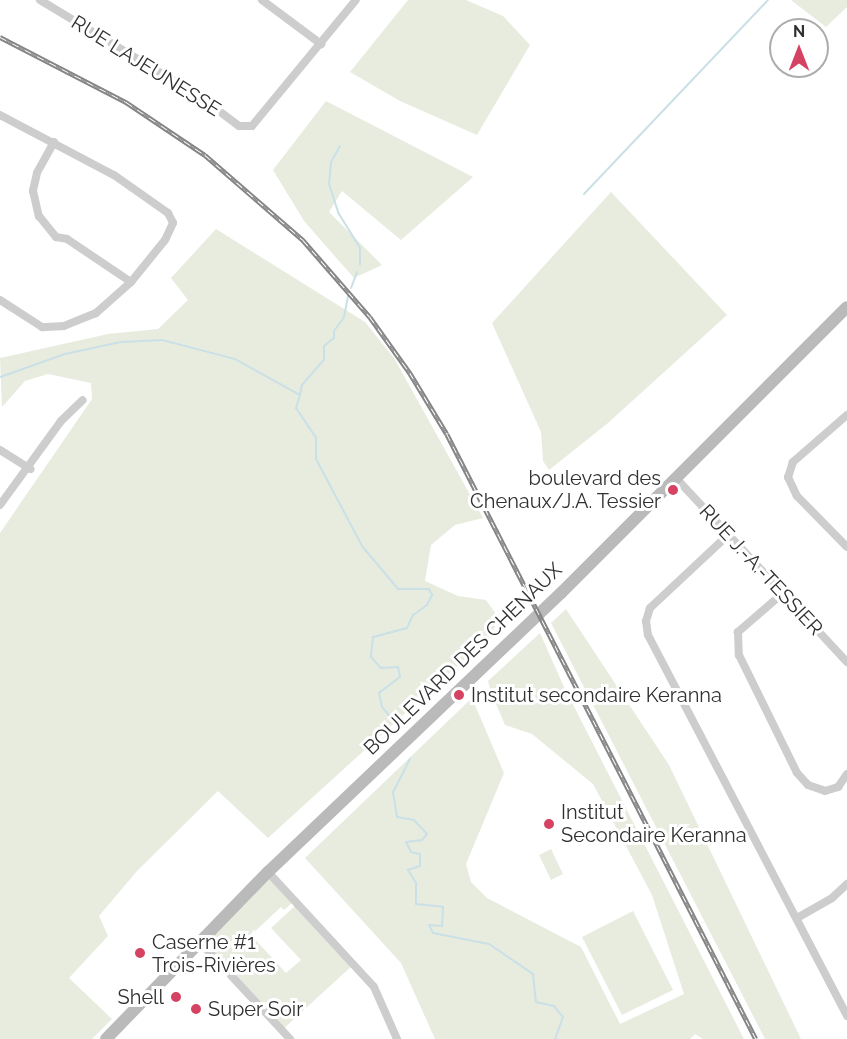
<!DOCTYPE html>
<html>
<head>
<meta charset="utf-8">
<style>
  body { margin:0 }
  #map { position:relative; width:847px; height:1039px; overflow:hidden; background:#fff; font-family:Raleway,sans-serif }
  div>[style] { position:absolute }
  .green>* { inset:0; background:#e7ecdf }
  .stream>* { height:2px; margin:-1px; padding:0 1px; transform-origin:1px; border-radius:1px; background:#cae0e7 }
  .minor>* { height:8px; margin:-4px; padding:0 4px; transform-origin:4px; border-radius:4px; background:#cdcdcd }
  .secondary>* { height:12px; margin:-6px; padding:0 6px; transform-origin:6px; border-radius:6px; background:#bababa }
  .rail>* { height:4.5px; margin-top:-2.25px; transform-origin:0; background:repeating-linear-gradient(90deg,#fff 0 7px,#858585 0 14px); box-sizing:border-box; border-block:2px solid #858585 }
  .dots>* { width:16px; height:16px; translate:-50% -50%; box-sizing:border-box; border:3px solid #fff; border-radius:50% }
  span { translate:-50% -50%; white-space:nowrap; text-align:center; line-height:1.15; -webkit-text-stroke:6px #fff; paint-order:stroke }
  .street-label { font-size:20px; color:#303030 }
  .poi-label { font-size:20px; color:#303030 }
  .right { translate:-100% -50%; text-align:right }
  .left { translate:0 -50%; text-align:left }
  .north { position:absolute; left:769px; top:18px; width:60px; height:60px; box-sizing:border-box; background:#fff; border:2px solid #acacac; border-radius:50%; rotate:0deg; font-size:16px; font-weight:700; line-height:24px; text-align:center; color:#303030 }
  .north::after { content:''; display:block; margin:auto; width:21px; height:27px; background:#d64261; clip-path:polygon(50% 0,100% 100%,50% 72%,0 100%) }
</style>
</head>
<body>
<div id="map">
  <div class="green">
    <i style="clip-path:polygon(408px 0,466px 0,503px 16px,530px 45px,477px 135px,400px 101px,350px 72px)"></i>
    <i style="clip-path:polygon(791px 0,847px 0,847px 7px,826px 27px)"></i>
    <i style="clip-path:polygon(326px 101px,473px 177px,401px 240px,342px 191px,329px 212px,382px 265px,354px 278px,304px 221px,273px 170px)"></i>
    <i style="clip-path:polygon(611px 192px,727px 315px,608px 423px,549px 470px,543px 461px,541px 432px,492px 323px)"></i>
    <i style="clip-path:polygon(216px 229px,365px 322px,394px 358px,483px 518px,455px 525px,431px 545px,425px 581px,458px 596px,486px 600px,499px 618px,491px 635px,268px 838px,218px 791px,137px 871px,99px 916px,108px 936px,69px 978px,112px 1019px,92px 1039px,0 1039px,0 533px,92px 399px,91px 383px,48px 374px,25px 381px,2px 407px,0 358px,108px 334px,158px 329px,188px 300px,171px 278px)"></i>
    <i style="clip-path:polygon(566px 609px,669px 765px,801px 1039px,765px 1039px,551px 623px)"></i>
    <i style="clip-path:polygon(540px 633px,564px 687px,744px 1039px,703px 1039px,695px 1034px,690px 1039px,435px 1039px,401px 963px,305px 858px,472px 698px,504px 773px,466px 864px,471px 882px,487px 898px,581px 947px,620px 1024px,684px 994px,652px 895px,593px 784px,532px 734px,505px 725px,491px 692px,488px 681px)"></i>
    <i style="clip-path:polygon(551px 849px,563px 874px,551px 880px,539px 855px)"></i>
    <i style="clip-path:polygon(268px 872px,294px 901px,284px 910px,281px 907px,251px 935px,286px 973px,301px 960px,271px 928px,297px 904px,353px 965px,282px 1030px,199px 941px)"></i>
    <i style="clip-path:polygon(633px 911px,673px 990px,622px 1015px,582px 937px)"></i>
  </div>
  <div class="stream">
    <i style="left:340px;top:146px;width:18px;rotate:119deg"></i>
    <i style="left:331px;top:162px;width:22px;rotate:95deg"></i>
    <i style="left:329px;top:184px;width:32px;rotate:72deg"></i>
    <i style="left:339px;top:214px;width:40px;rotate:58deg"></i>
    <i style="left:360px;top:248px;width:17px;rotate:90deg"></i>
    <i style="left:584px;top:194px;width:267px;rotate:-46.5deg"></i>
    <i style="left:351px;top:288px;width:17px;rotate:-69deg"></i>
    <i style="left:0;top:377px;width:69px;rotate:-19.5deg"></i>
    <i style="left:65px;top:354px;width:57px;rotate:-12.1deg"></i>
    <i style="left:121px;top:342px;width:41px;rotate:-2.8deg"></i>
    <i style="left:162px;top:340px;width:75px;rotate:14.6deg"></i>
    <i style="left:235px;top:359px;width:74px;rotate:29deg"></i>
    <i style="left:300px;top:395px;width:14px;rotate:107deg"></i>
    <i style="left:296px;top:408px;width:36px;rotate:56deg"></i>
    <i style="left:316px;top:438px;width:21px;rotate:90deg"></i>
    <i style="left:316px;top:459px;width:98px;rotate:62.1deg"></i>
    <i style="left:362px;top:546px;width:56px;rotate:50.1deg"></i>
    <i style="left:398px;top:589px;width:31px"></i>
    <i style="left:429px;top:589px;width:7px;rotate:63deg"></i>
    <i style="left:432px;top:595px;width:11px;rotate:117deg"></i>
    <i style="left:427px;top:605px;width:17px;rotate:144deg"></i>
    <i style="left:413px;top:615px;width:14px;rotate:115deg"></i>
    <i style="left:407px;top:628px;width:35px;rotate:165deg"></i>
    <i style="left:373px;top:637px;width:20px;rotate:96deg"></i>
    <i style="left:371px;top:657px;width:15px;rotate:48deg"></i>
    <i style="left:381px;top:668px;width:17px;rotate:-3deg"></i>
    <i style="left:398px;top:667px;width:10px;rotate:79deg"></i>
    <i style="left:400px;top:677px;width:26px;rotate:143deg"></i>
    <i style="left:379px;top:693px;width:14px;rotate:78deg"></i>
    <i style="left:382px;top:707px;width:16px;rotate:50deg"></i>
    <i style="left:300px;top:395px;width:10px;rotate:-79deg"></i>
    <i style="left:302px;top:385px;width:33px;rotate:-49deg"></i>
    <i style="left:324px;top:360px;width:14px;rotate:-90deg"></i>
    <i style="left:324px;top:346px;width:13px;rotate:-39deg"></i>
    <i style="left:334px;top:338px;width:7px;rotate:-90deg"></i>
    <i style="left:334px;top:331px;width:17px;rotate:-54deg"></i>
    <i style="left:344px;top:317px;width:21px;rotate:-79deg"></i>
    <i style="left:410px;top:759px;width:37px;rotate:117deg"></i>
    <i style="left:393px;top:792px;width:25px;rotate:81deg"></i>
    <i style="left:397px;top:817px;width:17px;rotate:10deg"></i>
    <i style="left:414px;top:820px;width:19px;rotate:47deg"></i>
    <i style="left:427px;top:834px;width:8px;rotate:130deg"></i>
    <i style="left:422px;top:840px;width:16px;rotate:173deg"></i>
    <i style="left:406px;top:842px;width:11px;rotate:63deg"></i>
    <i style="left:411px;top:852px;width:9px;rotate:13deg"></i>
    <i style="left:420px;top:854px;width:12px;rotate:90deg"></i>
    <i style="left:420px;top:866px;width:13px;rotate:162deg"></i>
    <i style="left:408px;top:870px;width:15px;rotate:58deg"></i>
    <i style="left:416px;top:883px;width:21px;rotate:90deg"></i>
    <i style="left:416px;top:904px;width:27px;rotate:6deg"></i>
    <i style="left:443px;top:907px;width:19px;rotate:93deg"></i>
    <i style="left:442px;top:926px;width:13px;rotate:-176deg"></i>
    <i style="left:429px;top:925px;width:9px;rotate:63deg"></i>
    <i style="left:433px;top:933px;width:57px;rotate:11.1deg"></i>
    <i style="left:489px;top:944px;width:53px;rotate:34.3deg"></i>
    <i style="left:533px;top:974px;width:28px;rotate:84deg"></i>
    <i style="left:536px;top:1002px;width:18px;rotate:13deg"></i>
    <i style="left:554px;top:1006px;width:14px;rotate:51deg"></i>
    <i style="left:563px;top:1017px;width:23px;rotate:110deg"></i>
  </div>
  <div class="minor">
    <i style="left:40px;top:0;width:186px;rotate:31.1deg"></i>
    <i style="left:199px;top:96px;width:50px;rotate:36.9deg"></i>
    <i style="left:239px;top:126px;width:13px"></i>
    <i style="left:252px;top:126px;width:163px;rotate:-50.5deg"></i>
    <i style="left:262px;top:0;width:74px;rotate:36.7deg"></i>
    <i style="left:0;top:115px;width:129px;rotate:27.8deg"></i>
    <i style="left:114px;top:175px;width:66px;rotate:35.1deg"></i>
    <i style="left:168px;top:213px;width:11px;rotate:63deg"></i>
    <i style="left:173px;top:223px;width:19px;rotate:115deg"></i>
    <i style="left:165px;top:240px;width:54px;rotate:129deg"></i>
    <i style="left:131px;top:282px;width:47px;rotate:138.5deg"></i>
    <i style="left:96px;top:313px;width:35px;rotate:158deg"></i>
    <i style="left:64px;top:326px;width:22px;rotate:177deg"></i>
    <i style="left:42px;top:327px;width:50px;rotate:-147.3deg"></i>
    <i style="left:54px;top:142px;width:35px;rotate:119deg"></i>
    <i style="left:37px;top:173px;width:18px;rotate:103deg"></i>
    <i style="left:33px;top:191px;width:26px;rotate:77deg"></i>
    <i style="left:39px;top:216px;width:27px;rotate:51deg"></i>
    <i style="left:56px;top:237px;width:11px;rotate:10deg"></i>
    <i style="left:67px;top:239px;width:77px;rotate:33.9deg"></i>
    <i style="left:847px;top:415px;width:72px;rotate:139deg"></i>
    <i style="left:793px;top:462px;width:16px;rotate:108deg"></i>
    <i style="left:788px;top:477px;width:21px;rotate:65deg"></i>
    <i style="left:797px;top:496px;width:71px;rotate:45.6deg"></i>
    <i style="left:0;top:450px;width:36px;rotate:32deg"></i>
    <i style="left:675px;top:477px;width:253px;rotate:47.1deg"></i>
    <i style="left:0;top:505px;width:104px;rotate:-54deg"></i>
    <i style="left:61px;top:421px;width:30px;rotate:-44deg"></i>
    <i style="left:728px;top:535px;width:107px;rotate:136.9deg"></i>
    <i style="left:650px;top:608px;width:14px;rotate:107deg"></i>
    <i style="left:646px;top:621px;width:14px;rotate:82deg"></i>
    <i style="left:648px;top:635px;width:430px;rotate:62.4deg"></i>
    <i style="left:783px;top:593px;width:60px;rotate:139.1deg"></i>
    <i style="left:738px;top:632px;width:23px;rotate:88deg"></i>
    <i style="left:739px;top:655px;width:131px;rotate:63.8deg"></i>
    <i style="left:797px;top:773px;width:16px;rotate:47deg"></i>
    <i style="left:808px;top:785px;width:18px;rotate:19deg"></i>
    <i style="left:825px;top:791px;width:14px;rotate:-17deg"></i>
    <i style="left:838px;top:787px;width:16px;rotate:-55deg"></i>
    <i style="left:268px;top:872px;width:156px;rotate:47.3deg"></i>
    <i style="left:374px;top:987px;width:57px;rotate:66.1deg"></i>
    <i style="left:797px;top:918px;width:40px;rotate:-29.7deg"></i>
    <i style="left:832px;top:898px;width:21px;rotate:-43deg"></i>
    <i style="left:199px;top:941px;width:134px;rotate:47.1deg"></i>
  </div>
  <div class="secondary">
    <i style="left:106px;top:1039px;width:233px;rotate:-45.9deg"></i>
    <i style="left:268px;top:872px;width:405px;rotate:-43.6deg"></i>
    <i style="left:561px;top:593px;width:404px;rotate:-45deg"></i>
  </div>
  <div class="rail">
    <i style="left:0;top:37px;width:142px;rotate:27.3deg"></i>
    <i style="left:126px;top:102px;width:95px;rotate:33.9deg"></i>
    <i style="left:205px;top:155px;width:130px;rotate:40.9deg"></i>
    <i style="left:303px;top:240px;width:102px;rotate:49deg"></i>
    <i style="left:370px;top:317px;width:69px;rotate:54.5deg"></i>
    <i style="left:410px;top:373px;width:71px;rotate:58.8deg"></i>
    <i style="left:447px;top:434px;width:679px;rotate:62.94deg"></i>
  </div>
  <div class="dots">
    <i style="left:673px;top:490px;background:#d64261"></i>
    <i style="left:459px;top:695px;background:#d64261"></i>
    <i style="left:549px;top:824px;background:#d64261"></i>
    <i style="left:140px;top:953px;background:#d64261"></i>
    <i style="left:176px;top:997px;background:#d64261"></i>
    <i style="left:196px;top:1009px;background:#d64261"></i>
  </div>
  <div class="street-label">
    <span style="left:146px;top:66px;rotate:32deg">RUE LAJEUNESSE</span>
    <span style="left:761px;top:570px;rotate:47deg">RUE J.-A.-TESSIER</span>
    <span style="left:463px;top:659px;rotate:-44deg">BOULEVARD DES CHENAUX</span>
  </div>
  <div class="poi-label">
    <span class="right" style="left:661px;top:490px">boulevard des<br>Chenaux/J.A. Tessier</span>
    <span class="left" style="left:471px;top:695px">Institut secondaire Keranna</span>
    <span class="left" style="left:561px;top:824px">Institut<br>Secondaire Keranna</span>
    <span class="left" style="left:152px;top:954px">Caserne #1<br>Trois-Rivières</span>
    <span class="right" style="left:164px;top:997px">Shell</span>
    <span class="left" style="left:208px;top:1009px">Super Soir</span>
  </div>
  <div class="north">N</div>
</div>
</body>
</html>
